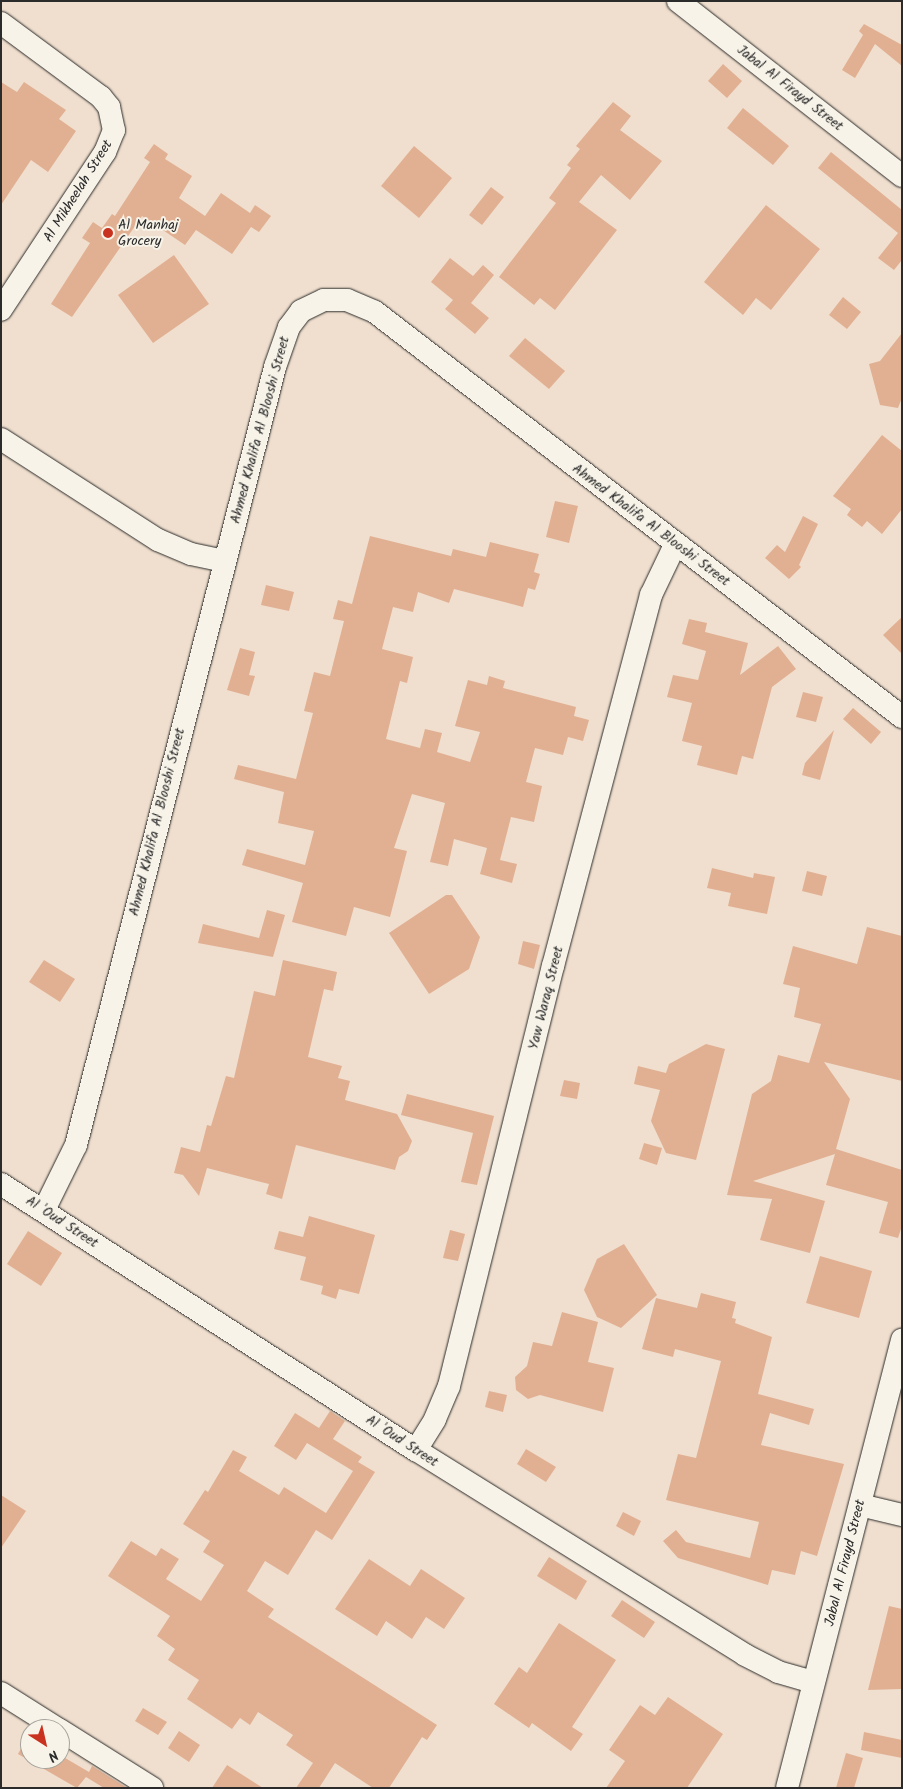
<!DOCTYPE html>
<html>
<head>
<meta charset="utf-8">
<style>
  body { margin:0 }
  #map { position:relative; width:903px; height:1789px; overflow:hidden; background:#f0dfce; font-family:Kalam,sans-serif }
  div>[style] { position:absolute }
  .building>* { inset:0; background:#e1b093 }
  .roads { filter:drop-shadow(0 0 1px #2b2b2b) drop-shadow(0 0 1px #2b2b2b) }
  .minor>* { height:22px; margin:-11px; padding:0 11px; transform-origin:11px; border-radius:11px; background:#f7f3e8 }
  .dots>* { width:14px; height:14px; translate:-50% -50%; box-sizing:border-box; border:2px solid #f7f3e8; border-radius:50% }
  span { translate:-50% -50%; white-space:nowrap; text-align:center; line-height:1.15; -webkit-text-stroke:4px #f7f3e8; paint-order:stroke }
  .street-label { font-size:14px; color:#2b2b2b }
  .poi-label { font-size:14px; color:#2b2b2b }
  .left { translate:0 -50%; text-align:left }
  .frame { position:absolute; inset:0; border:2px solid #2b2b2b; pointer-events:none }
  .north { position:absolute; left:20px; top:1719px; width:50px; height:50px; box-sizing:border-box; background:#f7f3e8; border:1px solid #a5a39c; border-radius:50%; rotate:145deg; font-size:14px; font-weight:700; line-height:20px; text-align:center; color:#2b2b2b }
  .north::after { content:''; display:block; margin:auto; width:18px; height:22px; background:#c8321e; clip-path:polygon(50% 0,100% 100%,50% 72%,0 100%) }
</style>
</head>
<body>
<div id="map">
  <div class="building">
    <i style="clip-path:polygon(864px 24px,902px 45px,902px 66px,875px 44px,855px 78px,842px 70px,863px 35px,859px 31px)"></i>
    <i style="clip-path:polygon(723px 64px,742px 81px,727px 98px,708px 81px)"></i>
    <i style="clip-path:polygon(1px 82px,17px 92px,24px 82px,66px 110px,59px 119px,76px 131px,48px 172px,31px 160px,1px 205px)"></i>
    <i style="clip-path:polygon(613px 102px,631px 116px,620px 130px,662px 161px,630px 200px,601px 175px,579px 202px,617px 230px,555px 310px,540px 298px,534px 305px,499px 277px,556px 203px,549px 198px,571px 168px,567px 165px,580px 149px,576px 146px)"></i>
    <i style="clip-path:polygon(743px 108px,789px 146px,773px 165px,727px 128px)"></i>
    <i style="clip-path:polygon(154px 144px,168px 154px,165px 159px,192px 176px,179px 198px,205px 216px,221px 193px,250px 213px,255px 205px,271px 216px,259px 232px,251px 227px,232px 254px,196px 230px,185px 245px,142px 216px,72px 317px,51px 304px,90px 243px,82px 238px,93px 222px,102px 228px,112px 214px,115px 216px,150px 162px,144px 158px)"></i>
    <i style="clip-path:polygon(414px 146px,452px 178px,419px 218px,381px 186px)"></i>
    <i style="clip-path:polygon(831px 152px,902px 210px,902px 260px,894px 270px,878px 258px,898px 233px,818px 168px)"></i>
    <i style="clip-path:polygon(491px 187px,504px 197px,482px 225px,469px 215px)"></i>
    <i style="clip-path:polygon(766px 205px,820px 249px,771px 310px,756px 298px,743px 315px,704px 282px)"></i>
    <i style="clip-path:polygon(174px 255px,209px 304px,153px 343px,118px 295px)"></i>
    <i style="clip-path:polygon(450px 258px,473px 276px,483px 265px,494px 275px,471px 303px,489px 318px,475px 334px,445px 309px,453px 300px,431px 282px)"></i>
    <i style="clip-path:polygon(843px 297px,861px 312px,847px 329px,829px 315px)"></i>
    <i style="clip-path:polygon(902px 333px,902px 398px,898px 408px,880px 405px,869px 364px,880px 361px)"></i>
    <i style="clip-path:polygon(525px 338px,565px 371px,549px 389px,509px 356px)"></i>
    <i style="clip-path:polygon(882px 435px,902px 451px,902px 509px,882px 534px,867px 521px,862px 527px,847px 515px,851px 509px,833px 496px)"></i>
    <i style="clip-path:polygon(555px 501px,578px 506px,569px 543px,546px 537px)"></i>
    <i style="clip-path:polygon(803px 516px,818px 524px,799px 565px,801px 567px,789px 579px,765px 558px,777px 545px,785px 552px)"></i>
    <i style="clip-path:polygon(370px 536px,451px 556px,453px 549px,486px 557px,490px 542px,539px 554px,534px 572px,540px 574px,535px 590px,528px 588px,523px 607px,454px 589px,449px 603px,418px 592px,413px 612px,393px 607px,382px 649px,413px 657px,407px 683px,400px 681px,386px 739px,420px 748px,425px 729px,442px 733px,437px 752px,470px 762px,480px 732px,455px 726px,468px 680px,487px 685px,489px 676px,505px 681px,503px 688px,576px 707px,574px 716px,589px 720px,583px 741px,568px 737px,563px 755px,535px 748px,526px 782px,542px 786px,534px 822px,511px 817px,500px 860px,517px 864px,512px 883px,480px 874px,487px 848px,454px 839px,448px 866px,430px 862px,445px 803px,412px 794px,394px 848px,407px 851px,390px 917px,354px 907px,346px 936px,292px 922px,303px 883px,242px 865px,247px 849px,305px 865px,314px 831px,278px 823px,284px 792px,234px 779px,238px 765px,296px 779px,313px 713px,304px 711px,314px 672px,330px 676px,344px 621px,333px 619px,338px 600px,352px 604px)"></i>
    <i style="clip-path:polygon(266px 585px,294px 592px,289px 611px,261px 605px)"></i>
    <i style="clip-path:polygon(902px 617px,902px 654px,883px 635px)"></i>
    <i style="clip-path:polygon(689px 619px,707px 623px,705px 632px,748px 643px,740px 675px,778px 646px,796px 669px,772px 687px,753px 759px,742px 756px,737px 775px,697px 765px,702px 746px,682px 741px,692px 703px,667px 697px,673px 675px,698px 680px,706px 651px,682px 644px)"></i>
    <i style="clip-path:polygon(240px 648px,255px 652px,249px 675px,255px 676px,249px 696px,227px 690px)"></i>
    <i style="clip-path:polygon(803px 692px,823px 697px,816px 722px,796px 717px)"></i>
    <i style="clip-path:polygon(853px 708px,881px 732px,871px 744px,843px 719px)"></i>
    <i style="clip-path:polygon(834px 730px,820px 780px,802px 775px,805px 763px)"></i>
    <i style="clip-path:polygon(712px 868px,753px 878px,754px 873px,775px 877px,767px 914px,728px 906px,731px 893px,707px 888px)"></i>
    <i style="clip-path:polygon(807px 871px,827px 876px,822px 896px,802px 891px)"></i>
    <i style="clip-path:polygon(446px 895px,452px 895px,480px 937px,469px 969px,429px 994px,389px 933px)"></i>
    <i style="clip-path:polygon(267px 910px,285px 915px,273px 957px,198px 943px,203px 924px,259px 938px)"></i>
    <i style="clip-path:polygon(867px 927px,902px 936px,902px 1081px,824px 1062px,850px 1099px,836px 1149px,902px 1170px,902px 1226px,898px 1238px,879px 1233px,888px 1202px,826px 1185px,835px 1154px,753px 1181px,825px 1201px,810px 1253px,760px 1240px,772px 1199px,727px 1195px,752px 1094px,771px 1081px,778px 1055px,809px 1063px,821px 1024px,794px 1017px,800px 988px,783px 984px,793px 946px,857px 964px)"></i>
    <i style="clip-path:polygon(523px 941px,540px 945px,534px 969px,518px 964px)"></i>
    <i style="clip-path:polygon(44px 960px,75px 979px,60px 1002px,29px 982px)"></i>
    <i style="clip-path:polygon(283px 960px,337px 972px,333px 991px,324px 989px,308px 1057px,342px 1066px,338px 1078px,350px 1081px,345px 1100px,397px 1114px,412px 1141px,408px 1151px,399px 1157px,395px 1170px,296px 1145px,282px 1199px,266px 1194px,269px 1184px,207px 1168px,199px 1196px,183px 1175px,174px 1173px,181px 1147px,200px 1152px,207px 1125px,211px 1126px,226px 1076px,234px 1078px,254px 991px,275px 996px)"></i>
    <i style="clip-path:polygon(706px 1044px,725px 1049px,696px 1160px,666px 1153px,651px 1121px,660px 1090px,634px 1084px,638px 1066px,666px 1073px,669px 1064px)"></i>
    <i style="clip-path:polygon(564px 1080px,580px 1083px,577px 1099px,560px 1096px)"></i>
    <i style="clip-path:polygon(407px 1094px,494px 1116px,477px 1185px,461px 1182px,473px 1133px,401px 1115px)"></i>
    <i style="clip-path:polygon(644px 1143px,662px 1148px,657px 1165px,639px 1159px)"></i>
    <i style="clip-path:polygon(309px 1216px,375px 1235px,359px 1294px,339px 1289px,336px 1299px,321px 1294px,323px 1286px,300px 1280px,306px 1257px,274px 1249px,279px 1231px,303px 1237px)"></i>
    <i style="clip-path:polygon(450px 1230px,465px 1234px,458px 1261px,443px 1258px)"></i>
    <i style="clip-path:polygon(28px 1231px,62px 1253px,41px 1286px,7px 1264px)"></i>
    <i style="clip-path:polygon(624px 1244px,657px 1295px,621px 1328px,597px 1317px,584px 1290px,597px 1259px)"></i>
    <i style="clip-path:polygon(820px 1256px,872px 1271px,859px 1318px,806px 1303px)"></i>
    <i style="clip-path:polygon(701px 1293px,736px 1302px,732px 1318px,736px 1319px,735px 1323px,772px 1337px,758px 1394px,814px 1409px,809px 1425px,770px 1413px,761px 1445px,844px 1464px,817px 1556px,801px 1551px,795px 1575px,772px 1570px,768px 1585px,678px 1558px,663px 1541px,676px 1530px,686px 1542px,750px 1558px,759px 1522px,666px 1500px,678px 1454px,696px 1458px,721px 1361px,675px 1349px,673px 1357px,642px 1349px,656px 1298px,697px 1308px)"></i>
    <i style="clip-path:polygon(562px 1312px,598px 1322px,588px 1362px,614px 1368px,603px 1412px,540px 1395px,528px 1399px,516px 1390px,515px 1377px,527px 1366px,533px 1342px,552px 1346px)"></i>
    <i style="clip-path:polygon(489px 1391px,507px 1395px,503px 1412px,485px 1407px)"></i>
    <i style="clip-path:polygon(330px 1411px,345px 1421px,333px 1439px,362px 1457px,358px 1462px,375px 1472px,332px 1540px,316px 1530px,288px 1575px,265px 1561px,247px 1591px,274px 1609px,268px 1617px,437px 1725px,427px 1740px,422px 1737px,389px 1788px,373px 1788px,335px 1763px,319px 1788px,296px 1788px,313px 1763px,286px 1745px,293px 1735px,258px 1712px,250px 1725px,240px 1718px,232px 1729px,187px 1699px,199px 1680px,168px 1660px,175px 1649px,157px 1636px,170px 1616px,108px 1576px,131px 1541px,156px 1556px,161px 1548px,179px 1559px,166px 1579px,201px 1601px,224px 1565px,203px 1552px,210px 1541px,183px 1524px,205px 1490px,208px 1492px,233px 1450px,247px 1457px,239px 1471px,279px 1495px,284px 1487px,326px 1513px,353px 1471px,307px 1443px,296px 1460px,274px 1446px,295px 1413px,319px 1428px)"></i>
    <i style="clip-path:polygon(526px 1449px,556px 1467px,546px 1482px,517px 1464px)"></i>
    <i style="clip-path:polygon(1px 1495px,26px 1511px,1px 1548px)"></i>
    <i style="clip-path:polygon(623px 1512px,641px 1521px,634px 1536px,616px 1526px)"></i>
    <i style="clip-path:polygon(549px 1557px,587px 1581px,576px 1600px,537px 1576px)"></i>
    <i style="clip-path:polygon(369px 1559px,410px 1586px,421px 1569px,465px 1598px,444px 1629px,426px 1617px,412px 1639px,386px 1621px,377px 1636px,335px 1609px)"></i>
    <i style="clip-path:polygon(622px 1600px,655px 1622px,644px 1638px,611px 1616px)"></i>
    <i style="clip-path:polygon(889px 1606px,902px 1609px,902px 1689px,868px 1690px)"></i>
    <i style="clip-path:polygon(559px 1623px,616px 1660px,572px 1727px,583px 1734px,571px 1751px,532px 1723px,529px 1728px,494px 1704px,519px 1667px,527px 1673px)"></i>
    <i style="clip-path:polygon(668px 1697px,723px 1734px,687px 1788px,606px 1788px,625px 1761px,609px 1750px,640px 1705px,655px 1715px)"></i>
    <i style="clip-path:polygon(143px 1708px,167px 1722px,158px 1735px,135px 1721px)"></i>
    <i style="clip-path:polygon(179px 1731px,200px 1745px,189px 1762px,168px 1748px)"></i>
    <i style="clip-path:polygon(30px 1732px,30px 1759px,60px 1759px,60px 1755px,89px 1772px,92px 1766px,127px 1788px,104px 1788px,86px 1777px,77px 1788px,63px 1780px,18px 1754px)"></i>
    <i style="clip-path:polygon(864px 1732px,902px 1740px,902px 1758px,861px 1750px)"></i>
    <i style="clip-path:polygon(846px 1753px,863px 1758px,854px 1788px,836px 1788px)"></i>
    <i style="clip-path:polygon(227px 1765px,263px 1788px,212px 1788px)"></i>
  </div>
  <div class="roads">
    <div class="minor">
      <i style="left:678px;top:1px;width:284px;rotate:38deg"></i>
      <i style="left:1px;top:23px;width:124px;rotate:36.5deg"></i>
      <i style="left:101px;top:97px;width:13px;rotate:51deg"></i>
      <i style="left:109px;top:107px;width:24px;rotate:78deg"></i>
      <i style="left:114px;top:130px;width:24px;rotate:112deg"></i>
      <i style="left:105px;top:152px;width:189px;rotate:123.4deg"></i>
      <i style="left:1px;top:439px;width:187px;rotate:32.8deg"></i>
      <i style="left:158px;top:540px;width:36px;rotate:23deg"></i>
      <i style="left:191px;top:554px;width:33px;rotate:12deg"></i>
      <i style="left:1px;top:1184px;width:493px;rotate:32.7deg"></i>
      <i style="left:416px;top:1450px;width:388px;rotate:31.9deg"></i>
      <i style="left:745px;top:1655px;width:37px;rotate:27deg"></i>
      <i style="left:778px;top:1672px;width:35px;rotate:16deg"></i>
      <i style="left:44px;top:1210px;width:72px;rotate:-63.8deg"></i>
      <i style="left:76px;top:1145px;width:803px;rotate:-75.65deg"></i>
      <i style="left:275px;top:367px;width:42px;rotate:-70.7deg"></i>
      <i style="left:289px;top:327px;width:20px;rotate:-53deg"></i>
      <i style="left:301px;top:311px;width:25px;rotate:-26deg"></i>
      <i style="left:324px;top:300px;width:23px"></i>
      <i style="left:347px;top:300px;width:30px;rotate:23deg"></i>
      <i style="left:375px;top:312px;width:665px;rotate:37.54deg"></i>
      <i style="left:416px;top:1450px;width:36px;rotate:-58deg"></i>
      <i style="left:435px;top:1419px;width:36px;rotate:-67deg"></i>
      <i style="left:449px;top:1386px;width:433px;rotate:-76.1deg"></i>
      <i style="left:553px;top:966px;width:384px;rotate:-75.2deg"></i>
      <i style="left:651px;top:595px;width:55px;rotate:-64.4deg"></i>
      <i style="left:860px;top:1505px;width:43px;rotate:13.4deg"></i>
      <i style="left:1px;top:1693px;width:67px;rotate:32.3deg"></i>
      <i style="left:60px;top:1730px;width:109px;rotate:32.2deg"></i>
      <i style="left:787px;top:1788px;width:463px;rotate:-75.6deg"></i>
    </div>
  </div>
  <div class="dots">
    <i style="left:108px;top:233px;background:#c8321e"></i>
  </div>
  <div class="street-label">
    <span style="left:790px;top:88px;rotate:38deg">Jabal Al Firayd Street</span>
    <span style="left:78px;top:191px;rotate:-58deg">Al Mikheelah Street</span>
    <span style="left:260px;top:430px;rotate:-75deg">Ahmed Khalifa Al Blooshi Street</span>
    <span style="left:651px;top:525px;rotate:37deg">Ahmed Khalifa Al Blooshi Street</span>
    <span style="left:157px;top:822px;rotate:-76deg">Ahmed Khalifa Al Blooshi Street</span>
    <span style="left:546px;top:998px;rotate:-76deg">Yaw Waraq Street</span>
    <span style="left:62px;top:1222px;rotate:33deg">Al 'Oud Street</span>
    <span style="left:402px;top:1441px;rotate:33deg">Al 'Oud Street</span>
    <span style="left:845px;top:1563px;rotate:-76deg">Jabal Al Firayd Street</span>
  </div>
  <div class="poi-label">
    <span class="left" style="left:118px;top:233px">Al Manhaj<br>Grocery</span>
  </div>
  <div class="frame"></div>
  <div class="north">N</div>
</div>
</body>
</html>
